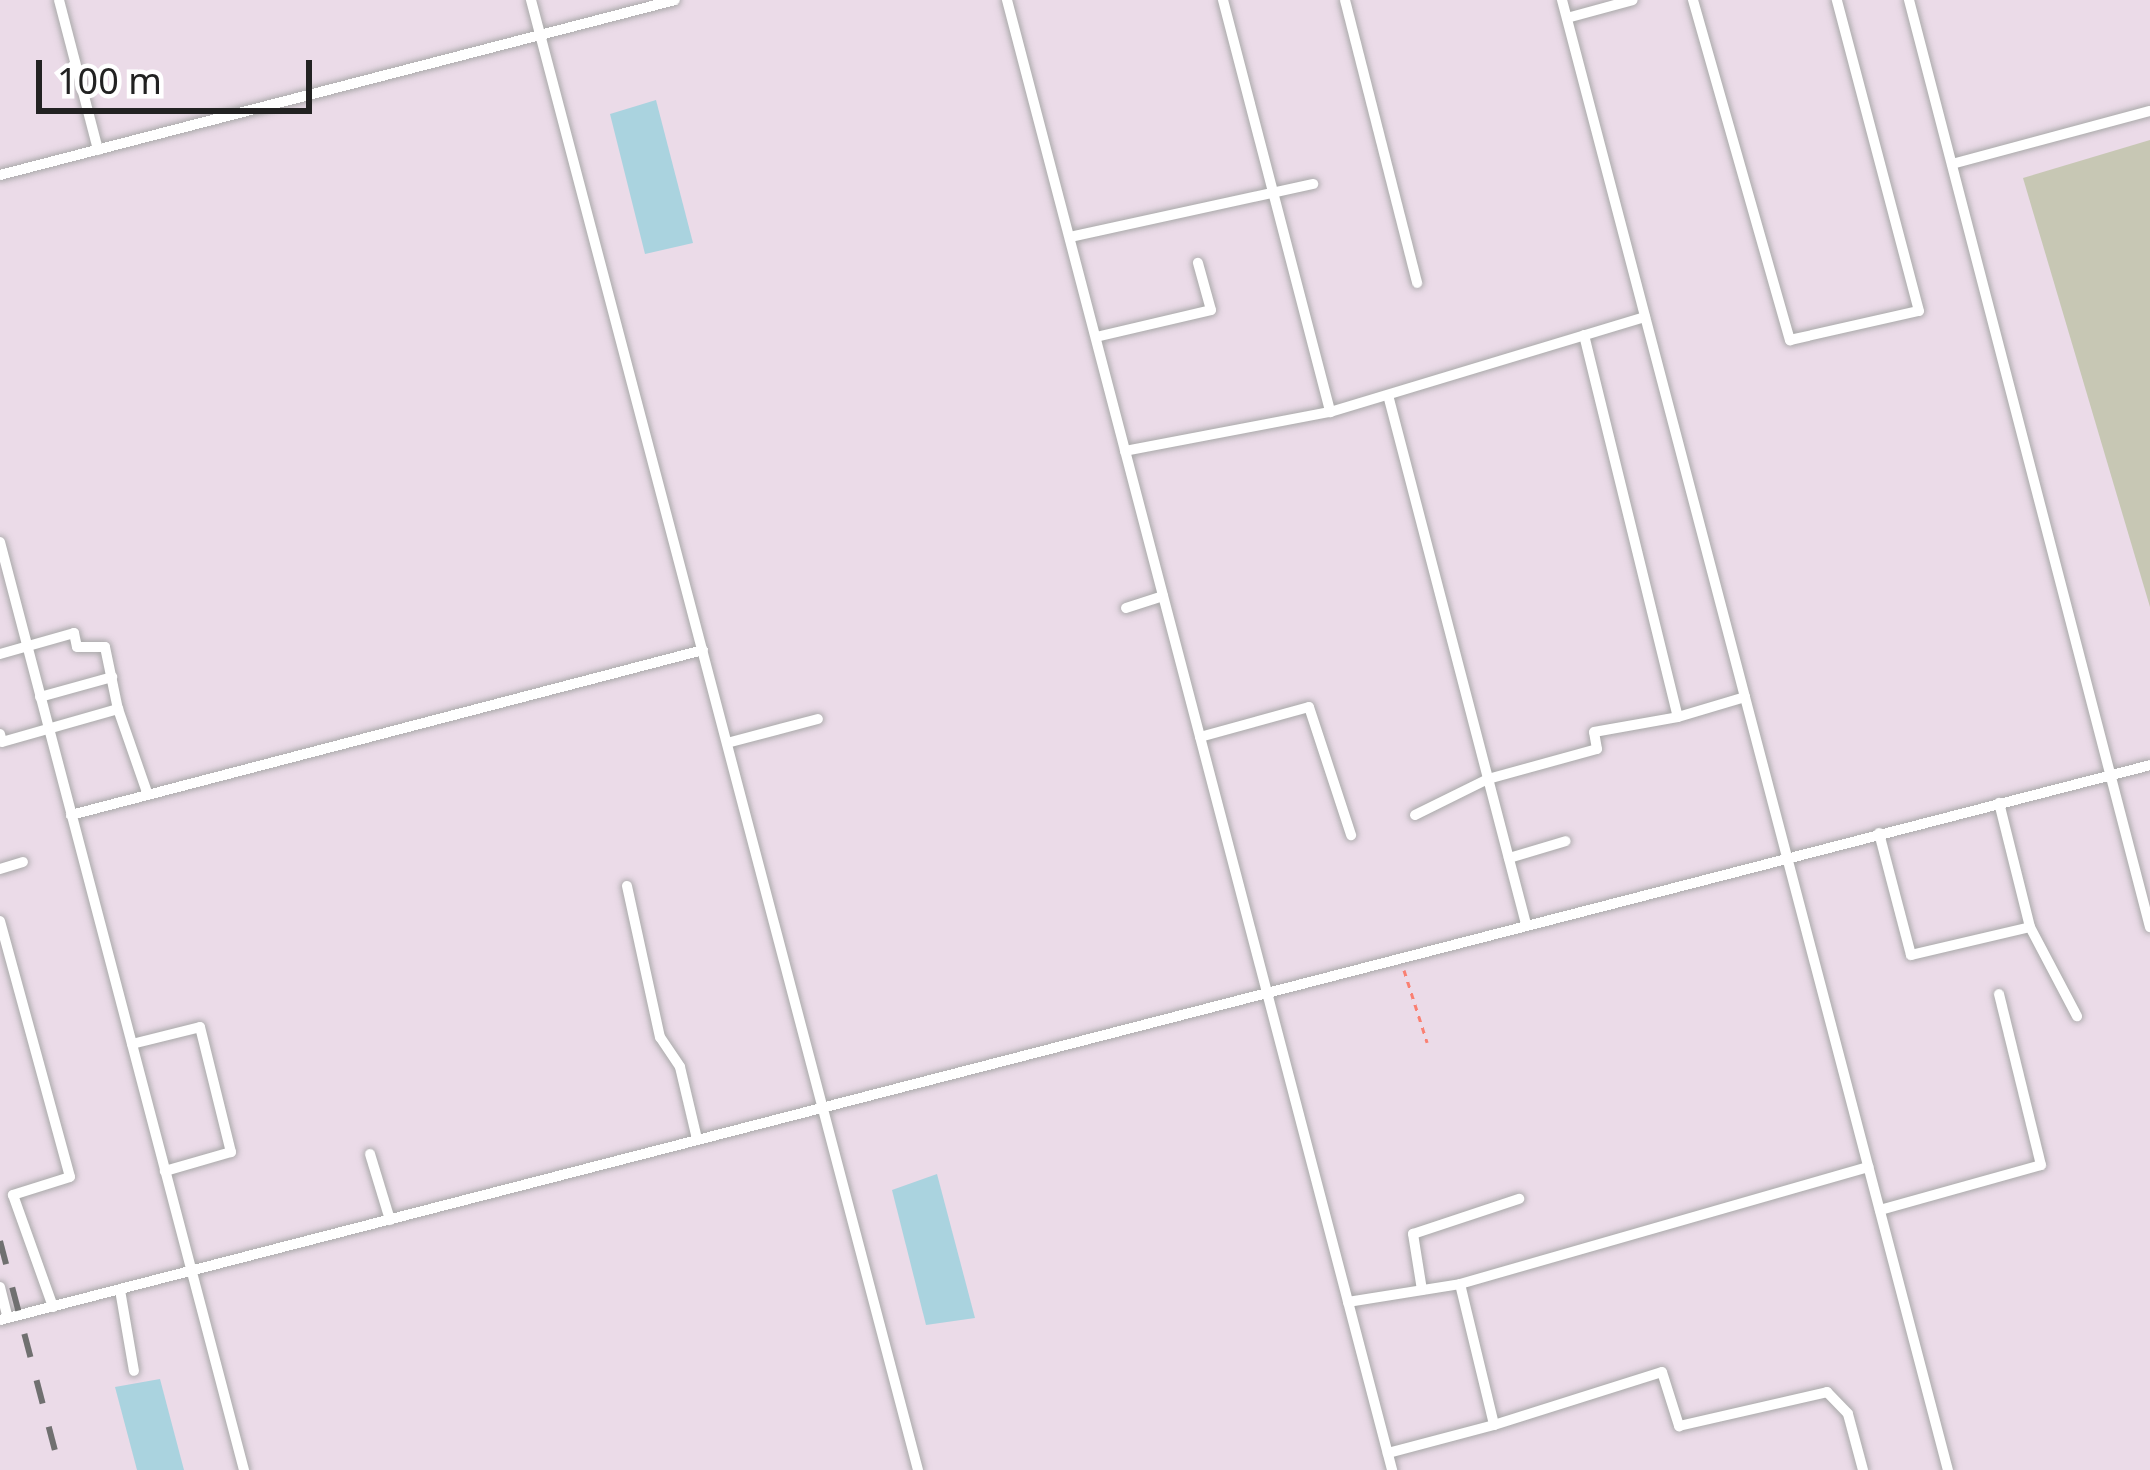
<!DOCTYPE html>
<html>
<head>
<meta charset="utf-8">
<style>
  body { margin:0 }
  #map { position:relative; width:2150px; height:1470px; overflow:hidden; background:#f2efe9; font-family:"Noto Sans",sans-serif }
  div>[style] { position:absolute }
  .industrial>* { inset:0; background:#ebdbe8 }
  .construction>* { inset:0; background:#c7c7b4 }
  .water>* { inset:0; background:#aad3df }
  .path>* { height:3px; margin-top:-1.5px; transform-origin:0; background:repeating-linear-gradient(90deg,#fa8072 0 6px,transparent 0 12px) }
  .roads { filter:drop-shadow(0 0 3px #a9a9a9) drop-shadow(0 0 3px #a9a9a9) }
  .service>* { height:10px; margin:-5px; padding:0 5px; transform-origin:5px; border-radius:5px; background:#fff }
  .rail>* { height:6px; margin-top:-3px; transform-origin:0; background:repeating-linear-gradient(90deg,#707070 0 24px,transparent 0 48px) }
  span { translate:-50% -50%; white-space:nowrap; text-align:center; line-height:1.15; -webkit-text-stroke:12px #fff; paint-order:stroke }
  .scale { position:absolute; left:36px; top:60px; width:276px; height:54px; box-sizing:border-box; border:6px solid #222; border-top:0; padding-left:15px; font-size:36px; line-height:42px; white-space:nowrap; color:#222; -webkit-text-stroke:9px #fff; paint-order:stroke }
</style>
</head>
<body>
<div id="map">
  <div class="industrial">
    <i style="clip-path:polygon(0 0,2150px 0,2150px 1470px,0 1470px)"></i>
  </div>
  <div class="construction">
    <i style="clip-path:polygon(2150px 140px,2150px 607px,2023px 178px)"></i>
  </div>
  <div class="water">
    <i style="clip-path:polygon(656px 100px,693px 243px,645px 254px,610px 114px)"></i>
    <i style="clip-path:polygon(937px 1174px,975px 1318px,926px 1325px,892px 1190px)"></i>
    <i style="clip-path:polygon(160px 1379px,184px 1470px,137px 1470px,115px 1387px)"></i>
  </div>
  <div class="path">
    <i style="left:1404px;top:970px;width:76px;rotate:72.3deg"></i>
  </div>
  <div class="roads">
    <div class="service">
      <i style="left:59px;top:0;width:155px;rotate:75.4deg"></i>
      <i style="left:531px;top:0;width:1520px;rotate:75.25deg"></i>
      <i style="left:1007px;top:0;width:1520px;rotate:75.32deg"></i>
      <i style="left:1223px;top:0;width:426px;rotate:75.4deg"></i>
      <i style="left:1330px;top:412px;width:329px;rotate:-16.8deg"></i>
      <i style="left:1345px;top:0;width:292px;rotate:75.7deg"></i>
      <i style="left:1562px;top:0;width:1520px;rotate:75.29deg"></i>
      <i style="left:1693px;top:0;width:354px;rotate:74.1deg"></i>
      <i style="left:1790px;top:340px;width:132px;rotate:-12.7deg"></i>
      <i style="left:1919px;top:311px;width:322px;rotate:-104.8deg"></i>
      <i style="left:1909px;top:0;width:958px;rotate:75.43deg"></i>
      <i style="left:1567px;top:18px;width:68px;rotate:-15.3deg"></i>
      <i style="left:1952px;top:164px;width:205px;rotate:-15deg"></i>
      <i style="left:0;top:175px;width:697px;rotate:-14.53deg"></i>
      <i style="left:1070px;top:237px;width:249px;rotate:-12.3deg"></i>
      <i style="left:1584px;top:335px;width:393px;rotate:76.2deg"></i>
      <i style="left:1678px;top:717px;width:70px;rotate:-16.6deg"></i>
      <i style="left:1096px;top:337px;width:118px;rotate:-13.2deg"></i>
      <i style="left:1211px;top:310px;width:49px;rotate:-105.5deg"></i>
      <i style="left:1388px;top:395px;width:547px;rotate:75.38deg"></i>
      <i style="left:1125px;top:451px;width:209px;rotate:-10.8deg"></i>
      <i style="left:0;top:542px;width:960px;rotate:75.27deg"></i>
      <i style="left:1126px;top:608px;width:39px;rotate:-18deg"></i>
      <i style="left:0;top:654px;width:77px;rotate:-15.8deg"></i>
      <i style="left:74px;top:633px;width:14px;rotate:78deg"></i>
      <i style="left:77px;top:647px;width:28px"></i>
      <i style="left:105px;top:647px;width:63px;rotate:78.2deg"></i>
      <i style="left:40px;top:697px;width:75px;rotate:-15.5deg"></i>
      <i style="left:0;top:734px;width:8px;rotate:76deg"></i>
      <i style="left:2px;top:742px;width:121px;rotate:-15.9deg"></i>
      <i style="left:118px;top:709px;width:91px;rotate:70.8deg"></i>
      <i style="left:1200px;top:737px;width:113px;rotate:-15.4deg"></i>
      <i style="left:1309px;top:707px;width:135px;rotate:71.8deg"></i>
      <i style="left:727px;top:743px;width:94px;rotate:-14.8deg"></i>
      <i style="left:71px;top:815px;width:653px;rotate:-14.63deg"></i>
      <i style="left:1415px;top:815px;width:81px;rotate:-26.3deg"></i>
      <i style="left:1488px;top:779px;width:113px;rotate:-15.4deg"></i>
      <i style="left:1597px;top:749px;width:17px;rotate:-100deg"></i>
      <i style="left:1594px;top:732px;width:85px;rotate:-10.1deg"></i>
      <i style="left:1879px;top:833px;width:126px;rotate:75.3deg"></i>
      <i style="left:1911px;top:955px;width:122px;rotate:-13.2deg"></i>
      <i style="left:2030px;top:927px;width:128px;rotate:-104deg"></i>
      <i style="left:1509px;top:858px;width:59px;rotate:-16.6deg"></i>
      <i style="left:0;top:869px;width:24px;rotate:-17deg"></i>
      <i style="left:627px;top:886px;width:155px;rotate:77.7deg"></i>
      <i style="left:660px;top:1037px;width:36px;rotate:56deg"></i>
      <i style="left:680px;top:1067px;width:74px;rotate:76.7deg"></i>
      <i style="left:0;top:921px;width:265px;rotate:74.7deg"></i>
      <i style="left:70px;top:1177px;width:60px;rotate:162.5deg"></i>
      <i style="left:13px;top:1195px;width:119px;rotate:70.3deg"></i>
      <i style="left:2030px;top:927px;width:101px;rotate:62.2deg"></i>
      <i style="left:132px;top:1044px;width:70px;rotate:-14deg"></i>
      <i style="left:200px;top:1027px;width:129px;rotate:76.1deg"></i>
      <i style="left:231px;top:1152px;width:69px;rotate:163.9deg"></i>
      <i style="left:370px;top:1154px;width:69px;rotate:73.1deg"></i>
      <i style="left:1880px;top:1210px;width:167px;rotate:-15.6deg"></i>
      <i style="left:2041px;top:1165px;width:176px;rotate:-103.8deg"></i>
      <i style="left:1460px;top:1284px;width:425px;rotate:-16deg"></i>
      <i style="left:0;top:1287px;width:32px;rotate:76deg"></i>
      <i style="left:120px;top:1290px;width:82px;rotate:80.2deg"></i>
      <i style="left:1422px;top:1290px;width:57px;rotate:-99.1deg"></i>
      <i style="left:1413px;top:1234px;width:112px;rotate:-18.3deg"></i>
      <i style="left:1348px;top:1302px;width:113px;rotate:-9.1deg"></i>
      <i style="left:1460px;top:1284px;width:145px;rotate:76.4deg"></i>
      <i style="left:1494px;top:1425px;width:110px;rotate:165.2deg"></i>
      <i style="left:0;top:1320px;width:2220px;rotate:-14.47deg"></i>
      <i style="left:1494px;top:1425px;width:176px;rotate:-17.5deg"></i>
      <i style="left:1662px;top:1372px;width:57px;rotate:72.5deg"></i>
      <i style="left:1679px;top:1426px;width:152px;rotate:-12.9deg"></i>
      <i style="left:1827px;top:1392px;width:30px;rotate:46deg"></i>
      <i style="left:1848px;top:1414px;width:58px;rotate:75deg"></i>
    </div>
  </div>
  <div class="rail">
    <i style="left:0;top:1241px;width:237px;rotate:75.3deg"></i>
  </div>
  <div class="scale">100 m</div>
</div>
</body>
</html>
